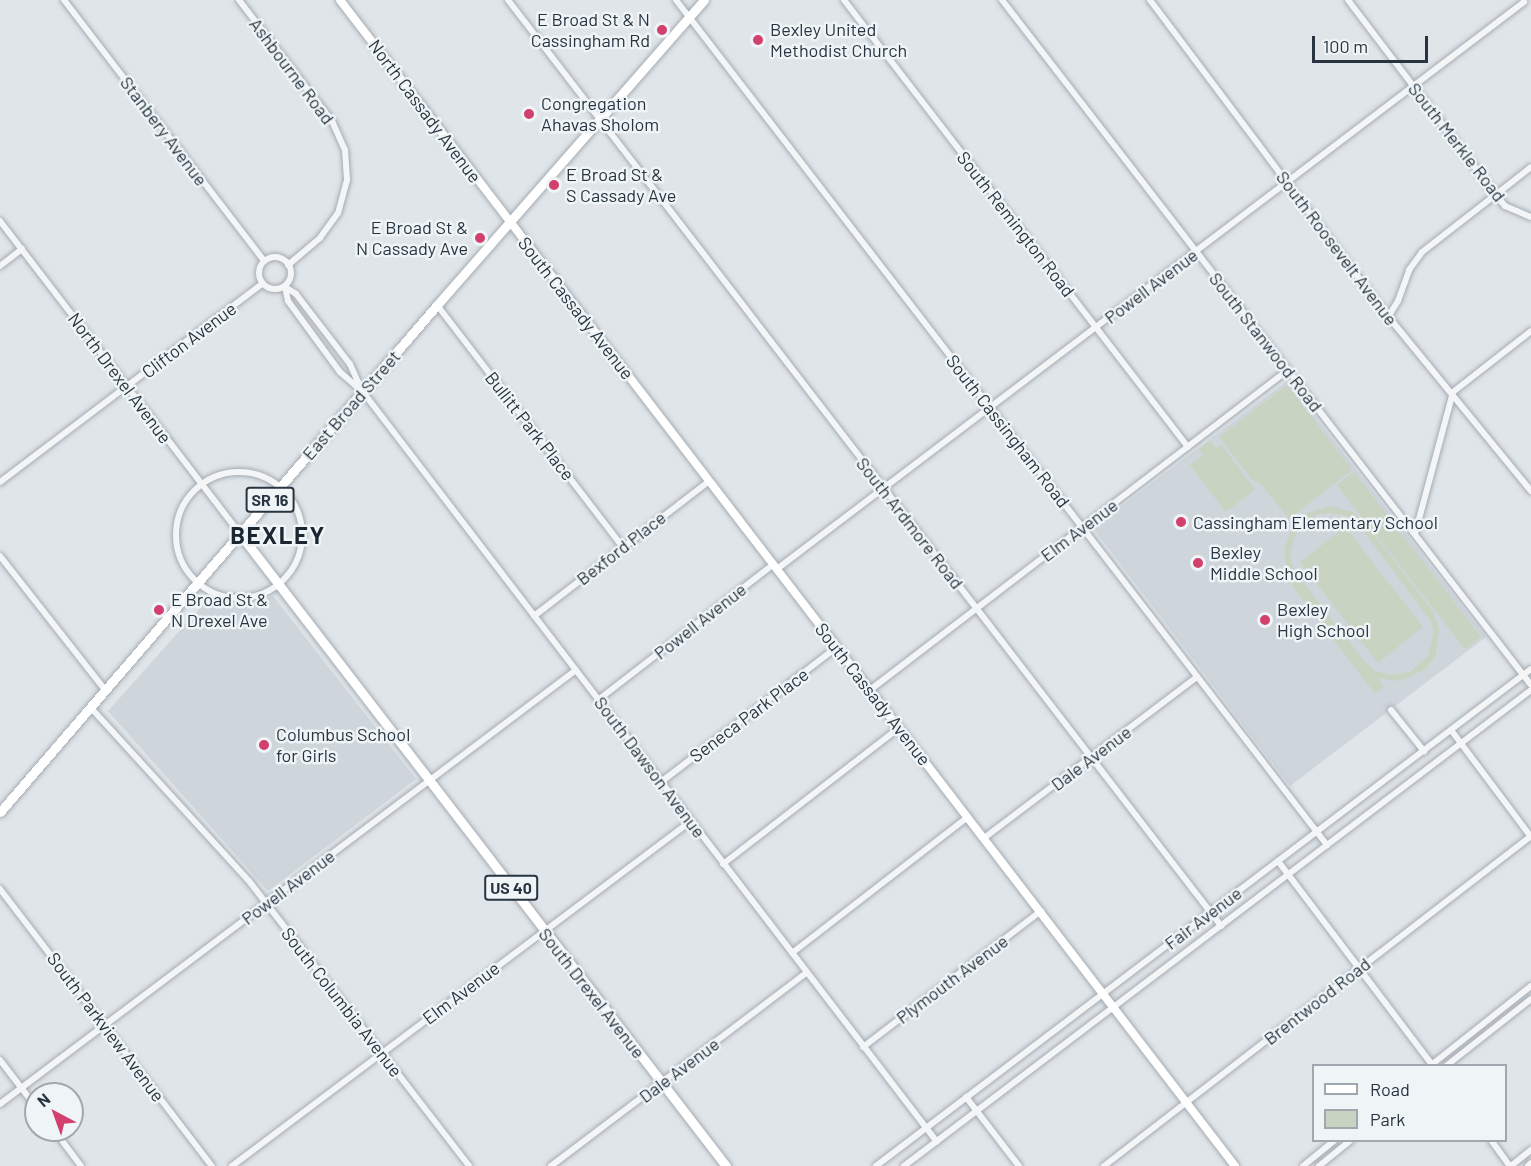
<!DOCTYPE html>
<html>
<head>
<meta charset="utf-8">
<style>
  body { margin:0 }
  #map { position:relative; width:1531px; height:1166px; overflow:hidden; background:#e0e5e9; font-family:Barlow,sans-serif }
  div>[style] { position:absolute }
  .built>* { inset:0; background:#ced5db }
  .green>* { inset:0; background:#c8d3c1 }
  .roads { filter:drop-shadow(0 0 2px #a5adb3) drop-shadow(0 0 2px #a5adb3) }
  .street>* { height:6px; margin:-3px; padding:0 3px; transform-origin:3px; border-radius:3px; background:#f3f5f7 }
  .street>.ring { margin:-3px; padding:0; box-sizing:content-box; background:none; border:6px solid #f3f5f7; border-radius:50% }
  .secondary>* { height:8px; margin:-4px; padding:0 4px; transform-origin:4px; border-radius:4px; background:#fff }
  .primary>* { height:9px; margin:-4.5px; padding:0 4.5px; transform-origin:4.5px; border-radius:4.5px; background:#fff }
  .dots>* { width:16px; height:16px; translate:-50% -50%; box-sizing:border-box; border:3px solid #eff4f7; border-radius:50% }
  span { translate:-50% -50%; white-space:nowrap; text-align:center; line-height:1.15; -webkit-text-stroke:5px #eff4f7; paint-order:stroke }
  .shield-label span { padding:2px 4px; background:#eff4f7; border:2px solid; border-radius:4px; -webkit-text-stroke-width:0 }
  .shield-label { font-size:16px; color:#283541; font-weight:700 }
  .poi-label { font-size:18px; color:#283541 }
  .right { translate:-100% -50%; text-align:right }
  .left { translate:0 -50%; text-align:left }
  .street-label { font-size:18px; color:#283541 }
  .district-label { font-size:24px; color:#1a2632; font-weight:700; letter-spacing:1.5px }
  .legend { position:absolute; left:1312px; top:1064px; width:195px; height:78px; box-sizing:border-box; background:#eff4f7; border:2px solid #9fa8ae; margin:0; padding:8px 10px; list-style:none; font-size:18px; color:#283541 }
  .legend li { display:flex; align-items:center; gap:12px; height:30px }
  .legend b { width:30px; border:2px solid #9fa8ae }
  .north { position:absolute; left:24px; top:1082px; width:60px; height:60px; box-sizing:border-box; background:#eff4f7; border:2px solid #9fa8ae; border-radius:50%; rotate:319deg; font-size:16px; font-weight:700; line-height:24px; text-align:center; color:#283541 }
  .north::after { content:''; display:block; margin:auto; width:21px; height:27px; background:#d2416e; clip-path:polygon(50% 0,100% 100%,50% 72%,0 100%) }
  .scale { position:absolute; left:1312px; top:36px; width:116px; height:27px; box-sizing:border-box; border:3px solid #283541; border-top:0; padding-left:8px; font-size:18px; line-height:21px; white-space:nowrap; color:#283541; -webkit-text-stroke:4px #eff4f7; paint-order:stroke }
</style>
</head>
<body>
<div id="map">
  <div class="built">
    <i style="clip-path:polygon(1287px 381px,1486px 637px,1290px 786px,1093px 528px)"></i>
    <i style="clip-path:polygon(273px 596px,416px 779px,268px 891px,108px 711px,209px 598px,235px 605px,254px 604px)"></i>
  </div>
  <div class="green">
    <i style="clip-path:polygon(1287px 385px,1352px 470px,1289px 519px,1260px 483px,1253px 481px,1219px 437px)"></i>
    <i style="clip-path:polygon(1210px 441px,1216px 448px,1221px 444px,1255px 490px,1226px 512px,1190px 465px,1203px 456px,1199px 449px)"></i>
    <i style="clip-path:polygon(1354px 472px,1481px 637px,1465px 649px,1337px 485px)"></i>
    <i style="clip-path:polygon(evenodd,1330px 506px,1353px 512px,1365px 523px,1432px 610px,1439px 628px,1436px 654px,1426px 669px,1400px 681px,1377px 678px,1384px 687px,1375px 694px,1290px 583px,1293px 580px,1286px 566px,1284px 550px,1293px 525px,1304px 514px,1330px 506px,1328px 513px,1347px 516px,1361px 527px,1431px 622px,1434px 632px,1428px 656px,1410px 672px,1390px 675px,1375px 671px,1365px 662px,1294px 571px,1290px 553px,1297px 530px,1315px 515px,1328px 513px)"></i>
    <i style="clip-path:polygon(1345px 527px,1423px 627px,1378px 663px,1300px 562px)"></i>
  </div>
  <div class="roads">
    <div class="street">
      <i style="left:64px;top:0;width:329px;rotate:52.5deg"></i>
      <i style="left:239px;top:0;width:153px;rotate:52.5deg"></i>
      <i style="left:332px;top:121px;width:32px;rotate:66deg"></i>
      <i style="left:345px;top:150px;width:30px;rotate:86deg"></i>
      <i style="left:347px;top:180px;width:34px;rotate:105deg"></i>
      <i style="left:338px;top:213px;width:31px;rotate:126deg"></i>
      <i style="left:320px;top:238px;width:42px;rotate:139.8deg"></i>
      <i style="left:508px;top:0;width:1169px;rotate:52.4deg"></i>
      <i style="left:676px;top:0;width:1067px;rotate:52.39deg"></i>
      <i style="left:844px;top:0;width:564px;rotate:52.42deg"></i>
      <i style="left:1002px;top:0;width:865px;rotate:52.32deg"></i>
      <i style="left:1150px;top:0;width:380px;rotate:53.1deg"></i>
      <i style="left:1378px;top:304px;width:242px;rotate:50.7deg"></i>
      <i style="left:1348px;top:0;width:245px;rotate:52.8deg"></i>
      <i style="left:1496px;top:195px;width:14px;rotate:51deg"></i>
      <i style="left:1505px;top:206px;width:28px;rotate:23deg"></i>
      <i style="left:0;top:221px;width:394px;rotate:52.5deg"></i>
      <i class="ring" style="left:259px;top:257px;width:26px;height:26px"></i>
      <i style="left:0;top:266px;width:28px;rotate:-38deg"></i>
      <i style="left:285px;top:287px;width:14px;rotate:78deg"></i>
      <i style="left:288px;top:301px;width:88px;rotate:53.8deg"></i>
      <i style="left:340px;top:372px;width:30px;rotate:41deg"></i>
      <i style="left:363px;top:392px;width:944px;rotate:52.57deg"></i>
      <i style="left:285px;top:287px;width:13px;rotate:32deg"></i>
      <i style="left:296px;top:294px;width:88px;rotate:52.4deg"></i>
      <i style="left:350px;top:364px;width:27px;rotate:66deg"></i>
      <i style="left:437px;top:305px;width:305px;rotate:52.5deg"></i>
      <i style="left:1388px;top:317px;width:19px;rotate:-58deg"></i>
      <i style="left:1398px;top:301px;width:33px;rotate:-70deg"></i>
      <i style="left:1409px;top:270px;width:22px;rotate:-54deg"></i>
      <i style="left:1422px;top:252px;width:138px;rotate:-37.9deg"></i>
      <i class="ring" style="left:176px;top:472px;width:120px;height:120px"></i>
      <i style="left:0;top:482px;width:328px;rotate:-37.1deg"></i>
      <i style="left:1415px;top:534px;width:147px;rotate:-75deg"></i>
      <i style="left:1453px;top:392px;width:99px;rotate:-38deg"></i>
      <i style="left:0;top:556px;width:172px;rotate:51.9deg"></i>
      <i style="left:777px;top:569px;width:938px;rotate:-37.2deg"></i>
      <i style="left:534px;top:616px;width:221px;rotate:-37.6deg"></i>
      <i style="left:870px;top:690px;width:526px;rotate:-37.44deg"></i>
      <i style="left:598px;top:700px;width:222px;rotate:-37.7deg"></i>
      <i style="left:91px;top:708px;width:234px;rotate:47.6deg"></i>
      <i style="left:249px;top:881px;width:360px;rotate:52.3deg"></i>
      <i style="left:1391px;top:710px;width:53px;rotate:51.2deg"></i>
      <i style="left:1451px;top:730px;width:134px;rotate:53.2deg"></i>
      <i style="left:661px;top:782px;width:222px;rotate:-37.5deg"></i>
      <i style="left:984px;top:838px;width:267px;rotate:-37.1deg"></i>
      <i style="left:1278px;top:861px;width:257px;rotate:52.9deg"></i>
      <i style="left:723px;top:864px;width:222px;rotate:-37.7deg"></i>
      <i style="left:0;top:889px;width:349px;rotate:52.6deg"></i>
      <i style="left:792px;top:953px;width:222px;rotate:-37.7deg"></i>
      <i style="left:863px;top:1047px;width:224px;rotate:-37.4deg"></i>
      <i style="left:0;top:1060px;width:59px;rotate:52.5deg"></i>
      <i style="left:1430px;top:1066px;width:129px;rotate:-38.4deg"></i>
      <i style="left:1446px;top:1066px;width:108px;rotate:-38.2deg"></i>
      <i style="left:966px;top:1097px;width:87px;rotate:52.5deg"></i>
      <i style="left:0;top:1104px;width:721px;rotate:-37deg"></i>
      <i style="left:54px;top:1130px;width:45px;rotate:53.1deg"></i>
      <i style="left:1491px;top:1140px;width:32px;rotate:54deg"></i>
      <i style="left:232px;top:1166px;width:574px;rotate:-36.93deg"></i>
      <i style="left:551px;top:1166px;width:320px;rotate:-37.1deg"></i>
      <i style="left:876px;top:1166px;width:822px;rotate:-37.19deg"></i>
      <i style="left:904px;top:1166px;width:787px;rotate:-37.2deg"></i>
      <i style="left:1104px;top:1166px;width:540px;rotate:-37.7deg"></i>
      <i style="left:1303px;top:1166px;width:41px;rotate:-39.1deg"></i>
      <i style="left:1319px;top:1166px;width:41px;rotate:-39.1deg"></i>
      <i style="left:1511px;top:1166px;width:26px;rotate:-39deg"></i>
      <i style="left:1528px;top:1166px;width:4px;rotate:-45deg"></i>
    </div>
    <div class="secondary">
      <i style="left:340px;top:0;width:1470px;rotate:52.49deg"></i>
    </div>
    <div class="primary">
      <i style="left:240px;top:534px;width:797px;rotate:52.44deg"></i>
      <i style="left:0;top:812px;width:669px;rotate:-49.24deg"></i>
      <i style="left:437px;top:305px;width:405px;rotate:-48.8deg"></i>
    </div>
  </div>
  <div class="dots">
    <i style="left:662px;top:30px;background:#d2416e"></i>
    <i style="left:758px;top:40px;background:#d2416e"></i>
    <i style="left:529px;top:114px;background:#d2416e"></i>
    <i style="left:554px;top:185px;background:#d2416e"></i>
    <i style="left:480px;top:238px;background:#d2416e"></i>
    <i style="left:1181px;top:522px;background:#d2416e"></i>
    <i style="left:1198px;top:563px;background:#d2416e"></i>
    <i style="left:159px;top:610px;background:#d2416e"></i>
    <i style="left:1265px;top:620px;background:#d2416e"></i>
    <i style="left:264px;top:745px;background:#d2416e"></i>
  </div>
  <div class="shield-label">
    <span style="left:270px;top:500px">SR 16</span>
    <span style="left:511px;top:888px">US 40</span>
  </div>
  <div class="poi-label">
    <span class="right" style="left:650px;top:30px">E Broad St &amp; N<br>Cassingham Rd</span>
    <span class="left" style="left:770px;top:40px">Bexley United<br>Methodist Church</span>
    <span class="left" style="left:541px;top:114px">Congregation<br>Ahavas Sholom</span>
    <span class="left" style="left:566px;top:185px">E Broad St &amp;<br>S Cassady Ave</span>
    <span class="right" style="left:468px;top:238px">E Broad St &amp;<br>N Cassady Ave</span>
    <span class="left" style="left:1193px;top:522px">Cassingham Elementary School</span>
    <span class="left" style="left:1210px;top:563px">Bexley<br>Middle School</span>
    <span class="left" style="left:171px;top:610px">E Broad St &amp;<br>N Drexel Ave</span>
    <span class="left" style="left:1277px;top:620px">Bexley<br>High School</span>
    <span class="left" style="left:276px;top:745px">Columbus School<br>for Girls</span>
  </div>
  <div class="street-label">
    <span style="left:292px;top:71px;rotate:53deg">Ashbourne Road</span>
    <span style="left:425px;top:111px;rotate:53deg">North Cassady Avenue</span>
    <span style="left:164px;top:131px;rotate:53deg">Stanbery Avenue</span>
    <span style="left:1457px;top:142px;rotate:52deg">South Merkle Road</span>
    <span style="left:1016px;top:224px;rotate:52deg">South Remington Road</span>
    <span style="left:1337px;top:248px;rotate:53deg">South Roosevelt Avenue</span>
    <span style="left:1151px;top:286px;rotate:-37deg">Powell Avenue</span>
    <span style="left:576px;top:308px;rotate:52deg">South Cassady Avenue</span>
    <span style="left:189px;top:340px;rotate:-37deg">Clifton Avenue</span>
    <span style="left:1266px;top:342px;rotate:52deg">South Stanwood Road</span>
    <span style="left:120px;top:378px;rotate:53deg">North Drexel Avenue</span>
    <span style="left:351px;top:405px;rotate:-49deg">East Broad Street</span>
    <span style="left:530px;top:426px;rotate:52deg">Bullitt Park Place</span>
    <span style="left:1008px;top:431px;rotate:52deg">South Cassingham Road</span>
    <span style="left:910px;top:523px;rotate:52deg">South Ardmore Road</span>
    <span style="left:1079px;top:530px;rotate:-37deg">Elm Avenue</span>
    <span style="left:621px;top:548px;rotate:-38deg">Bexford Place</span>
    <span style="left:700px;top:621px;rotate:-38deg">Powell Avenue</span>
    <span style="left:873px;top:694px;rotate:52deg">South Cassady Avenue</span>
    <span style="left:749px;top:715px;rotate:-37deg">Seneca Park Place</span>
    <span style="left:1091px;top:758px;rotate:-37deg">Dale Avenue</span>
    <span style="left:650px;top:767px;rotate:53deg">South Dawson Avenue</span>
    <span style="left:288px;top:887px;rotate:-37deg">Powell Avenue</span>
    <span style="left:1203px;top:918px;rotate:-37deg">Fair Avenue</span>
    <span style="left:952px;top:979px;rotate:-37deg">Plymouth Avenue</span>
    <span style="left:461px;top:993px;rotate:-37deg">Elm Avenue</span>
    <span style="left:592px;top:993px;rotate:52deg">South Drexel Avenue</span>
    <span style="left:1317px;top:1001px;rotate:-38deg">Brentwood Road</span>
    <span style="left:342px;top:1002px;rotate:52deg">South Columbia Avenue</span>
    <span style="left:106px;top:1027px;rotate:53deg">South Parkview Avenue</span>
    <span style="left:679px;top:1070px;rotate:-37deg">Dale Avenue</span>
  </div>
  <div class="district-label">
    <span style="left:278px;top:535px">BEXLEY</span>
  </div>
  <ul class="legend">
  <li><b style="height:8px;background:#fff"></b>Road</li>
  <li><b style="height:16px;background:#c8d3c1"></b>Park</li>
  </ul>
  <div class="north">N</div>
  <div class="scale">100 m</div>
</div>
</body>
</html>
